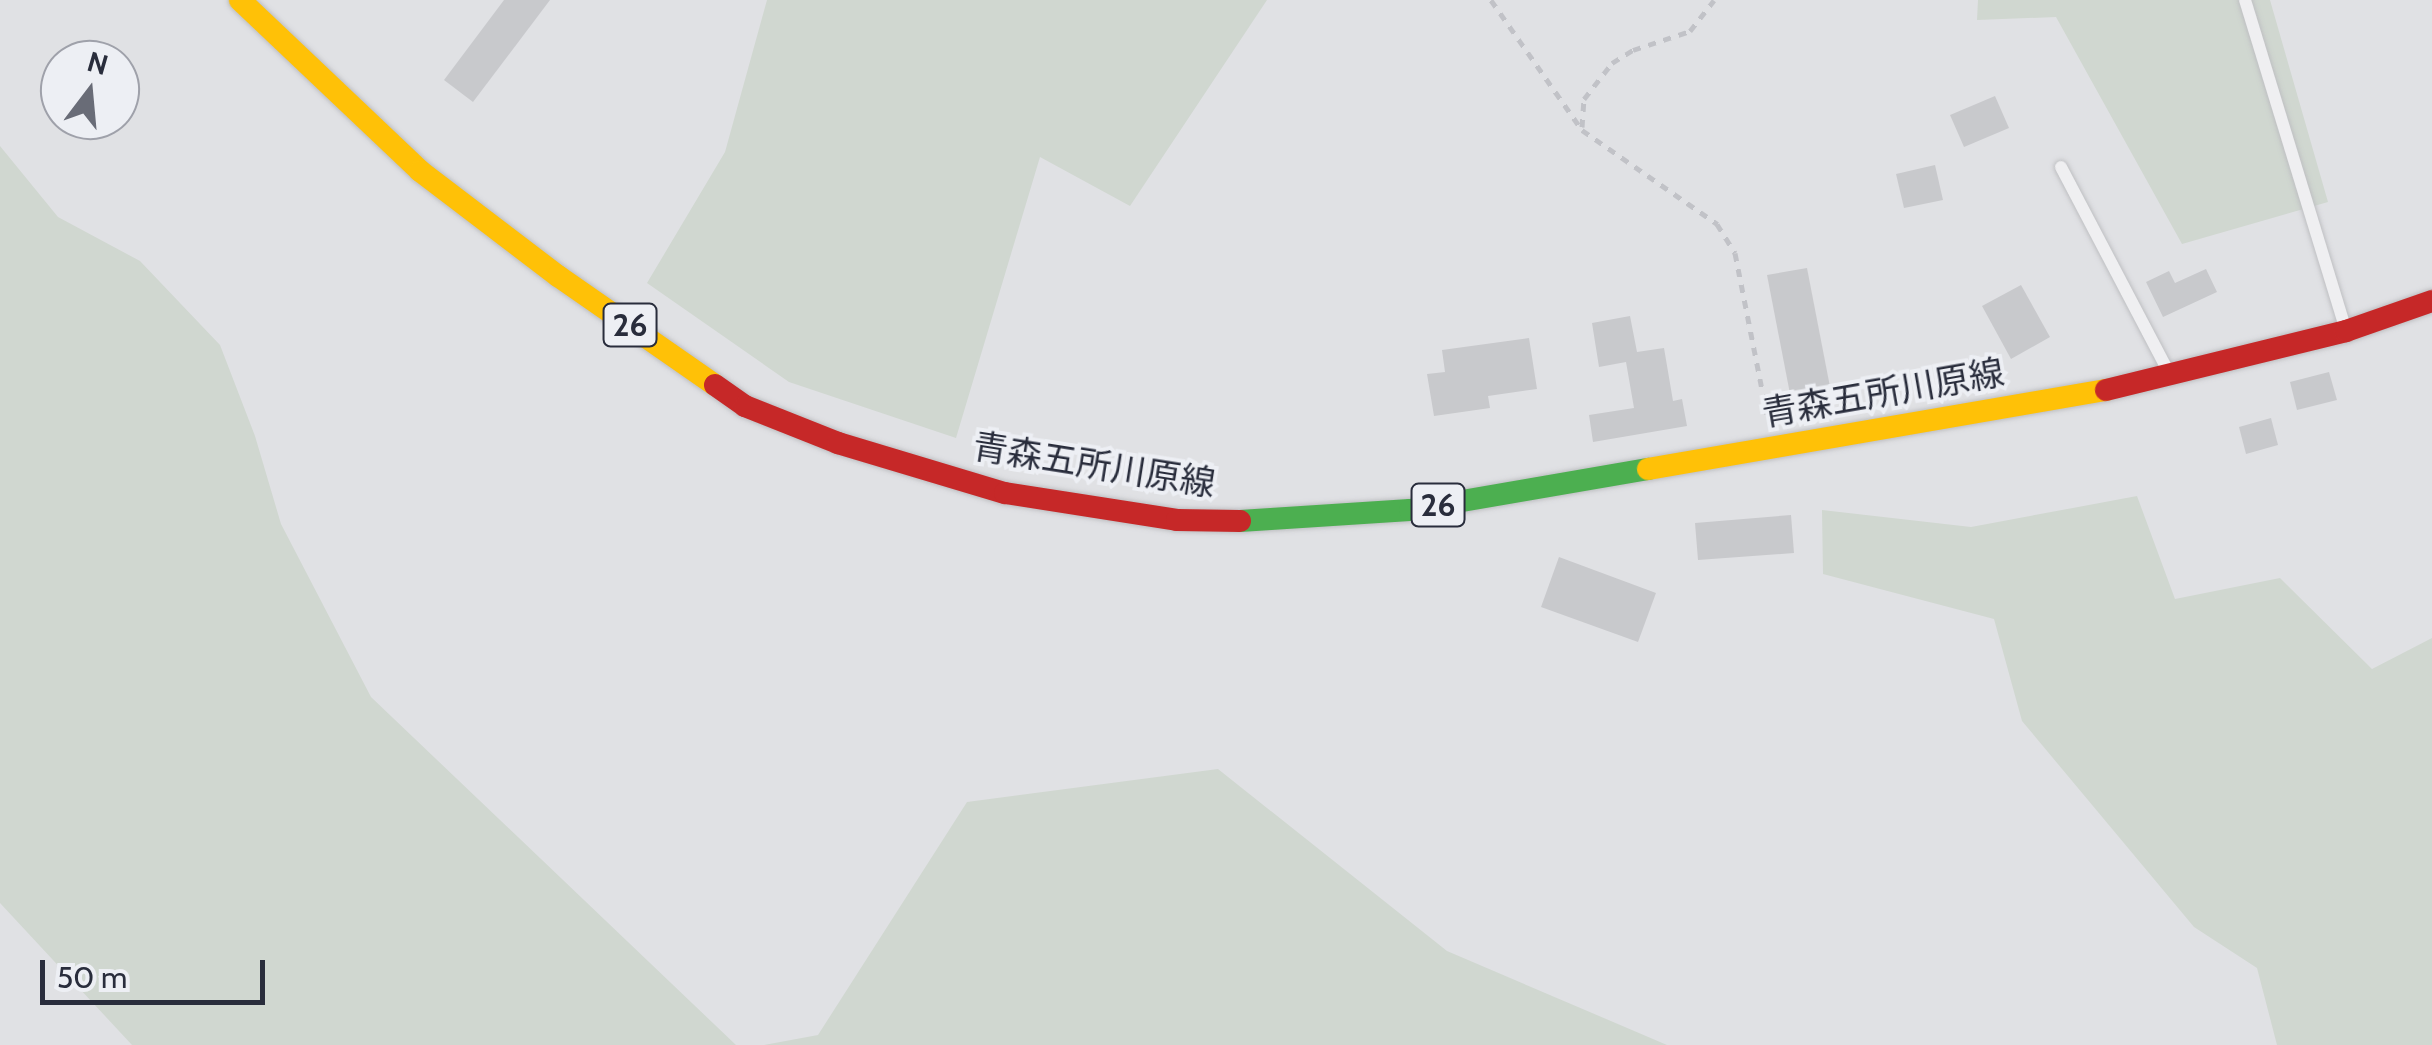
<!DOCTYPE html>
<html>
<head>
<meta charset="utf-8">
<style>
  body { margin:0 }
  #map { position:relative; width:2432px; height:1045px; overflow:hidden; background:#e0e1e4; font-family:Cabin,"Noto Sans JP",sans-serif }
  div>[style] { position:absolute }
  .green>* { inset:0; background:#d0d7d0 }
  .building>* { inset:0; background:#c8c9cc }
  .path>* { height:5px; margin-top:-2.5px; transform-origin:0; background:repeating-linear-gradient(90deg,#c1c2c7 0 8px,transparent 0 16px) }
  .roads { filter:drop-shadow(0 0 2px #bebfc2) drop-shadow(0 0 2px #bebfc2) }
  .lane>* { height:12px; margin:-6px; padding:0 6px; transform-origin:6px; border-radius:6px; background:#efeff1 }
  .fast>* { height:22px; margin:-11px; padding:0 11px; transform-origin:11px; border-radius:11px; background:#4caf50 }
  .slow>* { height:22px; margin:-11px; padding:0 11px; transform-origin:11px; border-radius:11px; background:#ffc107 }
  .jam>* { height:22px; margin:-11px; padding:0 11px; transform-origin:11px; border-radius:11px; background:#c62828 }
  span { translate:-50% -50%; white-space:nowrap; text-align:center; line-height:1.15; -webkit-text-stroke:8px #edeff4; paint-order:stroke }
  .shield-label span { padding:2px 8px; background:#edeff4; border:2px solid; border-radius:8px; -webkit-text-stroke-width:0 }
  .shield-label { font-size:32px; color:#292d3c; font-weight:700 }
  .street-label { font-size:35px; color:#292d3c }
  .north { position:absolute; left:40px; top:40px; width:100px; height:100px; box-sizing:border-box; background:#edeff4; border:2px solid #9fa1aa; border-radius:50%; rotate:16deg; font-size:28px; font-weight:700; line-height:40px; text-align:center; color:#292d3c }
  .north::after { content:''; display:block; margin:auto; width:35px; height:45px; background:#696c77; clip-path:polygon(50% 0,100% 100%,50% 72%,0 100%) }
  .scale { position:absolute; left:40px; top:960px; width:225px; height:45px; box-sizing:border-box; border:5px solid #292d3c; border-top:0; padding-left:12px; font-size:30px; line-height:35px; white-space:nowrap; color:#292d3c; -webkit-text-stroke:8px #edeff4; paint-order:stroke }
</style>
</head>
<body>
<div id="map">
  <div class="green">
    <i style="clip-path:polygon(767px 0,1267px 0,1130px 206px,1040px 157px,956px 438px,789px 382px,647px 283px,725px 152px)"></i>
    <i style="clip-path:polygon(1978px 0,2270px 0,2328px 202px,2182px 244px,2056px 17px,1977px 20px)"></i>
    <i style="clip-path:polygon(0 146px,58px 217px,140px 261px,220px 345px,255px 436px,281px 524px,371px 697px,736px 1045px,132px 1045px,0 903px)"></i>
    <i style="clip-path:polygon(2137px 496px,2175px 599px,2280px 578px,2372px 669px,2432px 638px,2432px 1045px,2277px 1045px,2257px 968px,2194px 927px,2022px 721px,1994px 619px,1823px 574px,1822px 510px,1971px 527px)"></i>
    <i style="clip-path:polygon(1218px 769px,1447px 951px,1667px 1045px,764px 1045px,818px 1035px,967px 802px)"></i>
  </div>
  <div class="building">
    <i style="clip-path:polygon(504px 0,550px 0,473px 102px,444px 80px)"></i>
    <i style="clip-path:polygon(1995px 96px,2009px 128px,1964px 147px,1950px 115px)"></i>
    <i style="clip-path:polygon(1935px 165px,1943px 200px,1904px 208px,1896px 174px)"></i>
    <i style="clip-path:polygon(1807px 268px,1831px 392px,1791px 399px,1767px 275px)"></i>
    <i style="clip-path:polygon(2206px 269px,2217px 292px,2163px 317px,2146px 282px,2169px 271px,2175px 283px)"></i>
    <i style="clip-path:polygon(2021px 285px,2050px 337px,2011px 359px,1982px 306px)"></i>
    <i style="clip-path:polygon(1630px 316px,1637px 352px,1664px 348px,1673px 401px,1682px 399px,1687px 426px,1593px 442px,1589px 415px,1634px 408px,1626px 362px,1599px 367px,1592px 323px)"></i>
    <i style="clip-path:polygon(1529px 338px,1537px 389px,1488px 396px,1490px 408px,1434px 416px,1427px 374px,1445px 372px,1442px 350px)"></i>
    <i style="clip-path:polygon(2329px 372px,2337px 400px,2297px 410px,2290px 382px)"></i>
    <i style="clip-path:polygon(2271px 418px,2278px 445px,2246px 454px,2239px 427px)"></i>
    <i style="clip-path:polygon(1791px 515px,1794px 553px,1698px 560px,1695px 523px)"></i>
    <i style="clip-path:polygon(1559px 557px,1656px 593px,1638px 642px,1541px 607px)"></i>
  </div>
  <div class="path">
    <i style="left:1491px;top:0;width:159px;rotate:55deg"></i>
    <i style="left:1582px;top:130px;width:165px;rotate:34.8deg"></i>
    <i style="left:1717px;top:224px;width:34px;rotate:58deg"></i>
    <i style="left:1735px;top:253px;width:164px;rotate:78.8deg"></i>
    <i style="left:1582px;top:127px;width:28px;rotate:-86deg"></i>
    <i style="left:1584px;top:99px;width:46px;rotate:-52.1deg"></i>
    <i style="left:1612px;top:63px;width:25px;rotate:-32deg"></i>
    <i style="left:1633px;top:50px;width:60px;rotate:-18.4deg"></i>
    <i style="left:1690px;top:31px;width:39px;rotate:-52deg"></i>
  </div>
  <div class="roads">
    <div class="lane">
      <i style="left:2245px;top:0;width:343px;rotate:73deg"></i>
      <i style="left:2061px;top:167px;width:228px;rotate:62.3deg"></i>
    </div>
    <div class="fast">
      <i style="left:1240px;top:521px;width:170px;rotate:-3.7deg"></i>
      <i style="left:1410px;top:510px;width:242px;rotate:-9.8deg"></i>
    </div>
    <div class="slow">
      <i style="left:240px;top:0;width:248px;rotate:43.5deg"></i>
      <i style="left:420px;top:171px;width:173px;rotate:37.3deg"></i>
      <i style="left:558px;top:276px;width:191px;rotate:34.8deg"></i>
      <i style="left:1648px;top:469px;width:465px;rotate:-9.8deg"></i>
    </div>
    <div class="jam">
      <i style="left:715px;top:385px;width:37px;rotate:35deg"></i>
      <i style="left:745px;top:406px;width:100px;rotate:21.7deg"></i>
      <i style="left:838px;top:443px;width:174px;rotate:16.7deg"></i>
      <i style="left:1005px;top:493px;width:174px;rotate:8.9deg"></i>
      <i style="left:1177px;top:520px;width:63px;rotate:0.9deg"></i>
      <i style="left:2106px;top:390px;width:247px;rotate:-13.8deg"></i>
      <i style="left:2346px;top:331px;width:91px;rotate:-19.2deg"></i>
    </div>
  </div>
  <div class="shield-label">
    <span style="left:630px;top:325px">26</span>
    <span style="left:1438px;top:505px">26</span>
  </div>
  <div class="street-label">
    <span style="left:1883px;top:393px;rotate:-10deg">青森五所川原線</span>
    <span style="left:1094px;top:465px;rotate:9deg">青森五所川原線</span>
  </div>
  <div class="north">N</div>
  <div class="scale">50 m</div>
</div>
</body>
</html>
